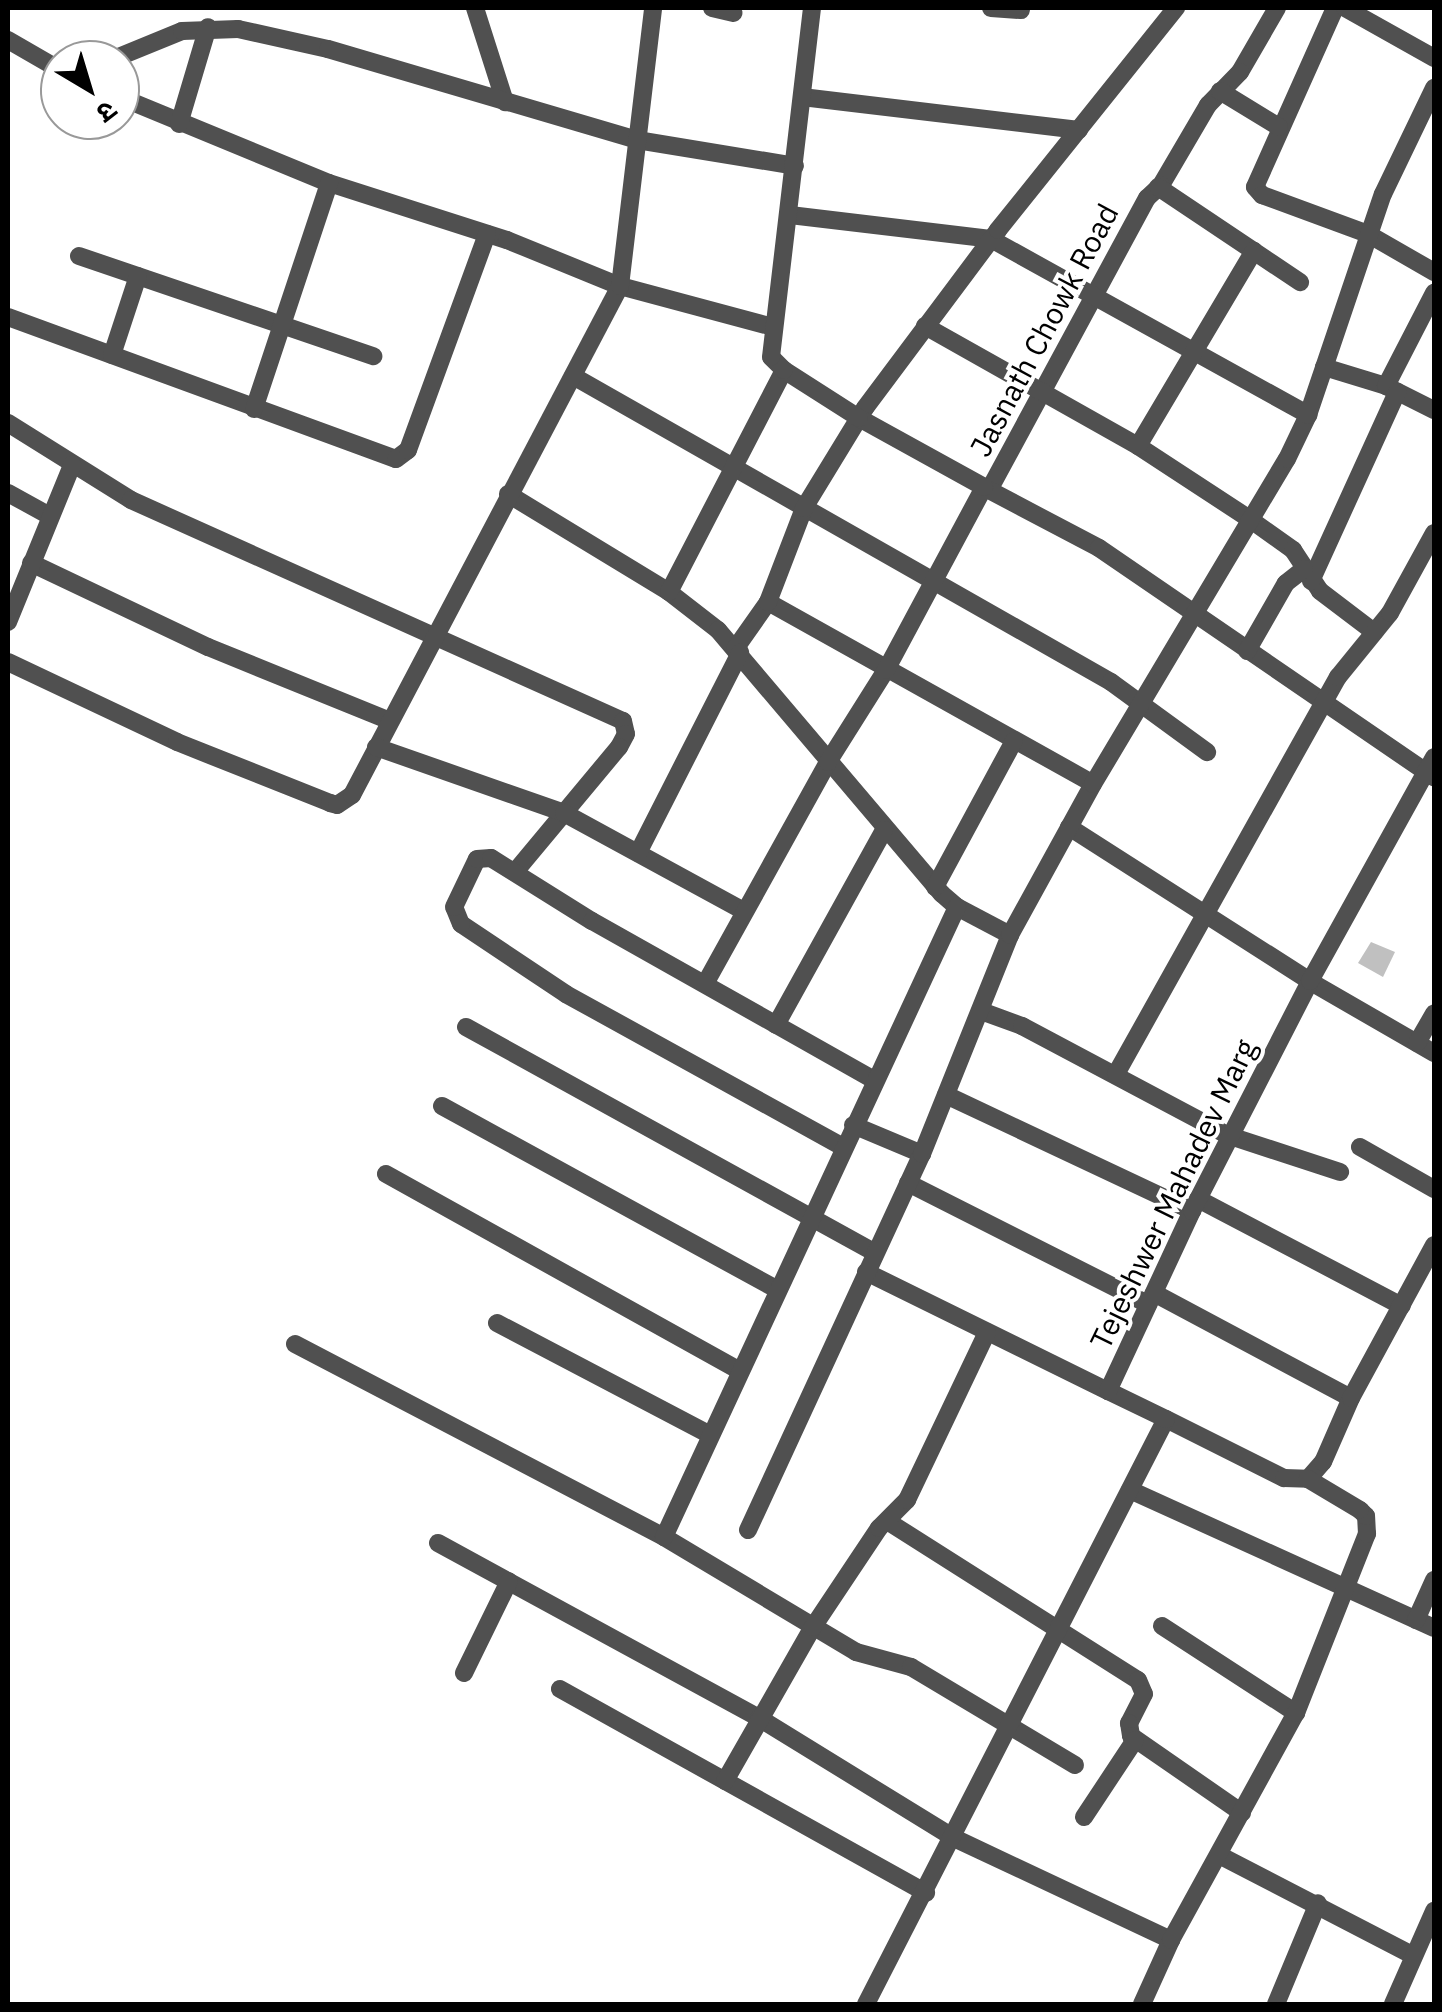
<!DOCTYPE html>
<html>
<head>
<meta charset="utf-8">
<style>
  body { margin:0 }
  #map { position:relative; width:1442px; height:2012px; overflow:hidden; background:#fff; font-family:"IBM Plex Sans","Noto Sans Devanagari",sans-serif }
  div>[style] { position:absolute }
  .building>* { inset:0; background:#c0c0c0 }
  .minor>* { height:18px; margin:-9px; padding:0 9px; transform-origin:9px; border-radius:9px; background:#505050 }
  span { translate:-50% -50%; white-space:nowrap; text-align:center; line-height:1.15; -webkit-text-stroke:8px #fff; paint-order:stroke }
  .street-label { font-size:30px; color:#000 }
  .frame { position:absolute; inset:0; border:10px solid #000; pointer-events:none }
  .north { position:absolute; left:40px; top:40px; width:100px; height:100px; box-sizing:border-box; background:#fff; border:2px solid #999; border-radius:50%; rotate:142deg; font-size:28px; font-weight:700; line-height:40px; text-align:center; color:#000 }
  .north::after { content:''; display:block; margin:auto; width:35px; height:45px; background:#000; clip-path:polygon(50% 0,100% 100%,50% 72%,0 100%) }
</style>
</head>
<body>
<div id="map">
  <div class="building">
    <i style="clip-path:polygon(1371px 942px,1395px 952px,1383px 977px,1358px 963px)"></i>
  </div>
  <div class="minor">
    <i style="left:475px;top:8px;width:99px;rotate:72.3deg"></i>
    <i style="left:712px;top:8px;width:22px;rotate:13deg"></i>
    <i style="left:991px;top:8px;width:30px;rotate:4deg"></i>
    <i style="left:1277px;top:8px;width:74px;rotate:120deg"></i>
    <i style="left:1240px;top:72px;width:46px;rotate:134.1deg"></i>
    <i style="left:1208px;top:105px;width:93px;rotate:120.4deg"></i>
    <i style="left:1161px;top:185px;width:19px;rotate:137deg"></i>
    <i style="left:1147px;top:198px;width:332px;rotate:118.4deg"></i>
    <i style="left:989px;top:490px;width:124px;rotate:27.8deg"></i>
    <i style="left:1099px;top:548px;width:406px;rotate:34.4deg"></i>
    <i style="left:1335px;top:8px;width:196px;rotate:114.1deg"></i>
    <i style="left:1255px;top:187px;width:11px;rotate:49deg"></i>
    <i style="left:1262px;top:195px;width:113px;rotate:20.2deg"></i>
    <i style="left:1368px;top:234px;width:76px;rotate:29.9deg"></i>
    <i style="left:1345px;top:8px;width:102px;rotate:29.3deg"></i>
    <i style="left:8px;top:40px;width:60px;rotate:30deg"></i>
    <i style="left:111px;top:60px;width:77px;rotate:-22.2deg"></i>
    <i style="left:182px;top:31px;width:56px;rotate:-2deg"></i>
    <i style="left:238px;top:29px;width:92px;rotate:12.5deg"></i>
    <i style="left:328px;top:49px;width:322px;rotate:16.4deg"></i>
    <i style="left:637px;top:140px;width:160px;rotate:9.3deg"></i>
    <i style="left:1220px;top:91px;width:69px;rotate:31.4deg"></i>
    <i style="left:120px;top:97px;width:226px;rotate:22.4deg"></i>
    <i style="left:329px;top:183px;width:187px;rotate:17.8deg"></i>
    <i style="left:507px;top:240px;width:122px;rotate:22.2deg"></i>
    <i style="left:620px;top:286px;width:158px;rotate:15deg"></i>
    <i style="left:802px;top:97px;width:279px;rotate:6.8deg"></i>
    <i style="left:179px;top:124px;width:101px;rotate:-73.4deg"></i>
    <i style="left:1158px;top:187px;width:171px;rotate:33.8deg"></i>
    <i style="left:790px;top:215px;width:202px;rotate:6.8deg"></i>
    <i style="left:991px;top:239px;width:363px;rotate:29deg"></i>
    <i style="left:79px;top:256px;width:311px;rotate:18.8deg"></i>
    <i style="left:8px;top:317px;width:413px;rotate:20.1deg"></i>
    <i style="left:396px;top:459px;width:15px;rotate:-37deg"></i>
    <i style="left:408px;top:450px;width:230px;rotate:-69.9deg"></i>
    <i style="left:925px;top:326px;width:244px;rotate:29.4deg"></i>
    <i style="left:1138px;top:446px;width:135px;rotate:33.2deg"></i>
    <i style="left:1251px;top:520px;width:52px;rotate:35.5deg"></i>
    <i style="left:1293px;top:550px;width:49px;rotate:56.6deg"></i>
    <i style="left:1320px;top:591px;width:68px;rotate:37.2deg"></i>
    <i style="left:112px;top:355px;width:83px;rotate:-71.8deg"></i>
    <i style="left:1324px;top:367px;width:65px;rotate:17deg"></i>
    <i style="left:1386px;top:386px;width:54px;rotate:26.6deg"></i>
    <i style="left:573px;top:376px;width:619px;rotate:29.63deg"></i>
    <i style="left:1111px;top:682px;width:119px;rotate:36.1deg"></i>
    <i style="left:1386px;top:386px;width:105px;rotate:-62.7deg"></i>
    <i style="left:254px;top:409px;width:238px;rotate:-71.6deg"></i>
    <i style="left:8px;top:423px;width:145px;rotate:32deg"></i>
    <i style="left:131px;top:500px;width:539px;rotate:24.19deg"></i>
    <i style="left:623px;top:721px;width:13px;rotate:77deg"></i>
    <i style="left:626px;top:734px;width:15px;rotate:118deg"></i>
    <i style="left:619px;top:747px;width:163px;rotate:129.8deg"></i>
    <i style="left:1138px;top:446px;width:227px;rotate:-59.3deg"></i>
    <i style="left:8px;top:493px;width:48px;rotate:28.7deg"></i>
    <i style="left:508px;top:494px;width:188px;rotate:31.3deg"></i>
    <i style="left:669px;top:592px;width:62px;rotate:37.8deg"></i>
    <i style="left:718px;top:630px;width:346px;rotate:49.7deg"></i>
    <i style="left:942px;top:894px;width:20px;rotate:41deg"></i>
    <i style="left:957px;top:907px;width:60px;rotate:27.8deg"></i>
    <i style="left:31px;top:563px;width:196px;rotate:25.4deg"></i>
    <i style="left:208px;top:647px;width:196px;rotate:22.1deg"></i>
    <i style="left:1311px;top:581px;width:208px;rotate:-65.5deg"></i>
    <i style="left:669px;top:592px;width:250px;rotate:-62.6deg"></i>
    <i style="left:768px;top:602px;width:372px;rotate:29.2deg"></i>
    <i style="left:8px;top:622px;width:170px;rotate:-67.8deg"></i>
    <i style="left:735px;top:649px;width:57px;rotate:-54.9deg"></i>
    <i style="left:768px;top:602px;width:101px;rotate:-69deg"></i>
    <i style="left:804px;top:508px;width:117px;rotate:-58.6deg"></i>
    <i style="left:865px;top:408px;width:222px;rotate:-53.2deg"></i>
    <i style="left:998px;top:230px;width:285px;rotate:-51.3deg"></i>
    <i style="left:1247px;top:651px;width:78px;rotate:-60.2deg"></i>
    <i style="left:1286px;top:583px;width:23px;rotate:-38deg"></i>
    <i style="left:8px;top:662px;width:187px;rotate:25.3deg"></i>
    <i style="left:177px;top:742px;width:165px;rotate:21.7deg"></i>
    <i style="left:330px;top:803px;width:7px;rotate:16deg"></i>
    <i style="left:337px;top:805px;width:18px;rotate:-34deg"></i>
    <i style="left:352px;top:795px;width:575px;rotate:-62.23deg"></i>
    <i style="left:620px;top:286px;width:280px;rotate:-83.2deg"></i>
    <i style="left:376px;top:747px;width:199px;rotate:19.3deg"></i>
    <i style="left:564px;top:813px;width:205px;rotate:28.6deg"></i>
    <i style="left:1069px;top:827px;width:287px;rotate:32.6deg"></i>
    <i style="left:1311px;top:982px;width:142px;rotate:30deg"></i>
    <i style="left:638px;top:853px;width:225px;rotate:-63deg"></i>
    <i style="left:935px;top:887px;width:166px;rotate:-61.6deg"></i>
    <i style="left:705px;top:984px;width:254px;rotate:-61deg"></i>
    <i style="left:828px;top:762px;width:109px;rotate:-57.8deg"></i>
    <i style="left:886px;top:670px;width:208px;rotate:-61.8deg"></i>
    <i style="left:984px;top:487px;width:143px;rotate:-151.1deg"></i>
    <i style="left:859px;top:418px;width:89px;rotate:-147.4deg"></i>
    <i style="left:784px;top:370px;width:18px;rotate:-135deg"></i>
    <i style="left:771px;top:357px;width:351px;rotate:-83.3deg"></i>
    <i style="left:981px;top:1011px;width:44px;rotate:20.1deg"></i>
    <i style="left:1022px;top:1026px;width:232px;rotate:28deg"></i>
    <i style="left:1227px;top:1135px;width:119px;rotate:18.1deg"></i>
    <i style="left:776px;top:1025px;width:223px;rotate:-61deg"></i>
    <i style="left:466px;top:1027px;width:467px;rotate:28.9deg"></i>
    <i style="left:1417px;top:1043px;width:34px;rotate:-60deg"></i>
    <i style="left:1116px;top:1074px;width:455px;rotate:-60.8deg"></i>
    <i style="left:1338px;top:677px;width:82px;rotate:-50.9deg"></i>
    <i style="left:1390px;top:613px;width:91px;rotate:-61.2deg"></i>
    <i style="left:946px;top:1095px;width:272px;rotate:25.2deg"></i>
    <i style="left:442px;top:1106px;width:383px;rotate:28.7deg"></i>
    <i style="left:853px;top:1125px;width:75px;rotate:22.8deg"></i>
    <i style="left:843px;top:1147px;width:316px;rotate:-151.1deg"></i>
    <i style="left:566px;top:994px;width:126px;rotate:-146.3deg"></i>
    <i style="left:461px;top:924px;width:18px;rotate:-112deg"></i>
    <i style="left:454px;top:907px;width:53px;rotate:-64.4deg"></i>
    <i style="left:477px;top:859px;width:14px;rotate:-4deg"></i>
    <i style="left:491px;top:858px;width:119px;rotate:32deg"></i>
    <i style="left:592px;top:921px;width:324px;rotate:29.4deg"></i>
    <i style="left:1360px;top:1147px;width:85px;rotate:29.6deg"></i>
    <i style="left:386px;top:1174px;width:405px;rotate:29.1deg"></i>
    <i style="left:908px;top:1183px;width:269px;rotate:26.8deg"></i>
    <i style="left:1198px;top:1199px;width:230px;rotate:27.7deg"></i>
    <i style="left:866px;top:1272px;width:270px;rotate:26.2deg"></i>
    <i style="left:1154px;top:1293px;width:223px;rotate:28.1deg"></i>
    <i style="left:497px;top:1323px;width:241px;rotate:27.7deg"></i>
    <i style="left:295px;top:1344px;width:416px;rotate:27.6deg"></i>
    <i style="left:664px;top:1537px;width:224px;rotate:30.9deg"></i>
    <i style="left:856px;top:1652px;width:57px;rotate:15.3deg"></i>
    <i style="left:911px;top:1667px;width:191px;rotate:30.9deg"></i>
    <i style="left:1166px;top:1419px;width:132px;rotate:26.6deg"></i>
    <i style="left:1284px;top:1478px;width:24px;rotate:2deg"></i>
    <i style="left:1308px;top:1479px;width:23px;rotate:-49deg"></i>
    <i style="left:1323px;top:1462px;width:70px;rotate:-66.4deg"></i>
    <i style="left:1351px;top:1398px;width:174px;rotate:-61.5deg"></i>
    <i style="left:1130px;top:1490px;width:334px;rotate:24.4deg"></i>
    <i style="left:887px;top:1521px;width:297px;rotate:32.4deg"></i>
    <i style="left:1138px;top:1680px;width:15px;rotate:67deg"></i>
    <i style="left:1144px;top:1694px;width:33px;rotate:117deg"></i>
    <i style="left:1129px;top:1723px;width:13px;rotate:81deg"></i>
    <i style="left:1131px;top:1736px;width:135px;rotate:34.7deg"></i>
    <i style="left:748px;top:1530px;width:414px;rotate:-65.2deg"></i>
    <i style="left:922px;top:1154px;width:236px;rotate:-68.1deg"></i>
    <i style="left:1010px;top:935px;width:172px;rotate:-61.2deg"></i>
    <i style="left:1093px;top:784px;width:378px;rotate:-59.2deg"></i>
    <i style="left:1287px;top:459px;width:49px;rotate:-64.5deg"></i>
    <i style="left:1308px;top:415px;width:233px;rotate:-71.3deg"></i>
    <i style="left:1383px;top:194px;width:118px;rotate:-64.3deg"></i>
    <i style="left:664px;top:1537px;width:695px;rotate:-65.06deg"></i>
    <i style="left:438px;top:1543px;width:366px;rotate:28.6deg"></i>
    <i style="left:759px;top:1718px;width:229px;rotate:31.6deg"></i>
    <i style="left:954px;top:1838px;width:240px;rotate:25.2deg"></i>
    <i style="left:1416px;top:1620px;width:44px;rotate:-65.8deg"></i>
    <i style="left:1162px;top:1626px;width:160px;rotate:33deg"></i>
    <i style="left:464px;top:1673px;width:102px;rotate:-63.9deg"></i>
    <i style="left:560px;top:1689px;width:419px;rotate:29.1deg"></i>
    <i style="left:725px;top:1781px;width:177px;rotate:-60.3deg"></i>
    <i style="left:813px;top:1627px;width:119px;rotate:-56.3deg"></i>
    <i style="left:879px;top:1528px;width:40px;rotate:-45deg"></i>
    <i style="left:907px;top:1500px;width:186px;rotate:-64.5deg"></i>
    <i style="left:1084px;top:1817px;width:92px;rotate:-56.5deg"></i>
    <i style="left:1219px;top:1855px;width:217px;rotate:27.4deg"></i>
    <i style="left:866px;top:2004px;width:657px;rotate:-62.85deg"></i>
    <i style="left:1166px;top:1419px;width:64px;rotate:-154.2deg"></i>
    <i style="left:1108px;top:1391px;width:199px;rotate:-65deg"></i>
    <i style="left:1192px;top:1211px;width:259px;rotate:-62.8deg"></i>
    <i style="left:1310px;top:981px;width:256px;rotate:-61deg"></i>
    <i style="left:1142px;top:2004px;width:70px;rotate:-65.6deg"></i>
    <i style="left:1171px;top:1940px;width:259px;rotate:-61.2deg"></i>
    <i style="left:1296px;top:1713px;width:193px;rotate:-68.4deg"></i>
    <i style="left:1367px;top:1534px;width:18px;rotate:-93deg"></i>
    <i style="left:1366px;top:1516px;width:8px;rotate:-135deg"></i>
    <i style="left:1360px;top:1510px;width:61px;rotate:-149.2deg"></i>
    <i style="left:1276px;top:2004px;width:109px;rotate:-67.4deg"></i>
    <i style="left:1393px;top:2004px;width:102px;rotate:-66.2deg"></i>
  </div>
  <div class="street-label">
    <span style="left:1044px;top:330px;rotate:-62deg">Jasnath Chowk Road</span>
    <span style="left:1173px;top:1194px;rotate:-64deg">Tejeshwer Mahadev Marg</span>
  </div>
  <div class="frame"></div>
  <div class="north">उ</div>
</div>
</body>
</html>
